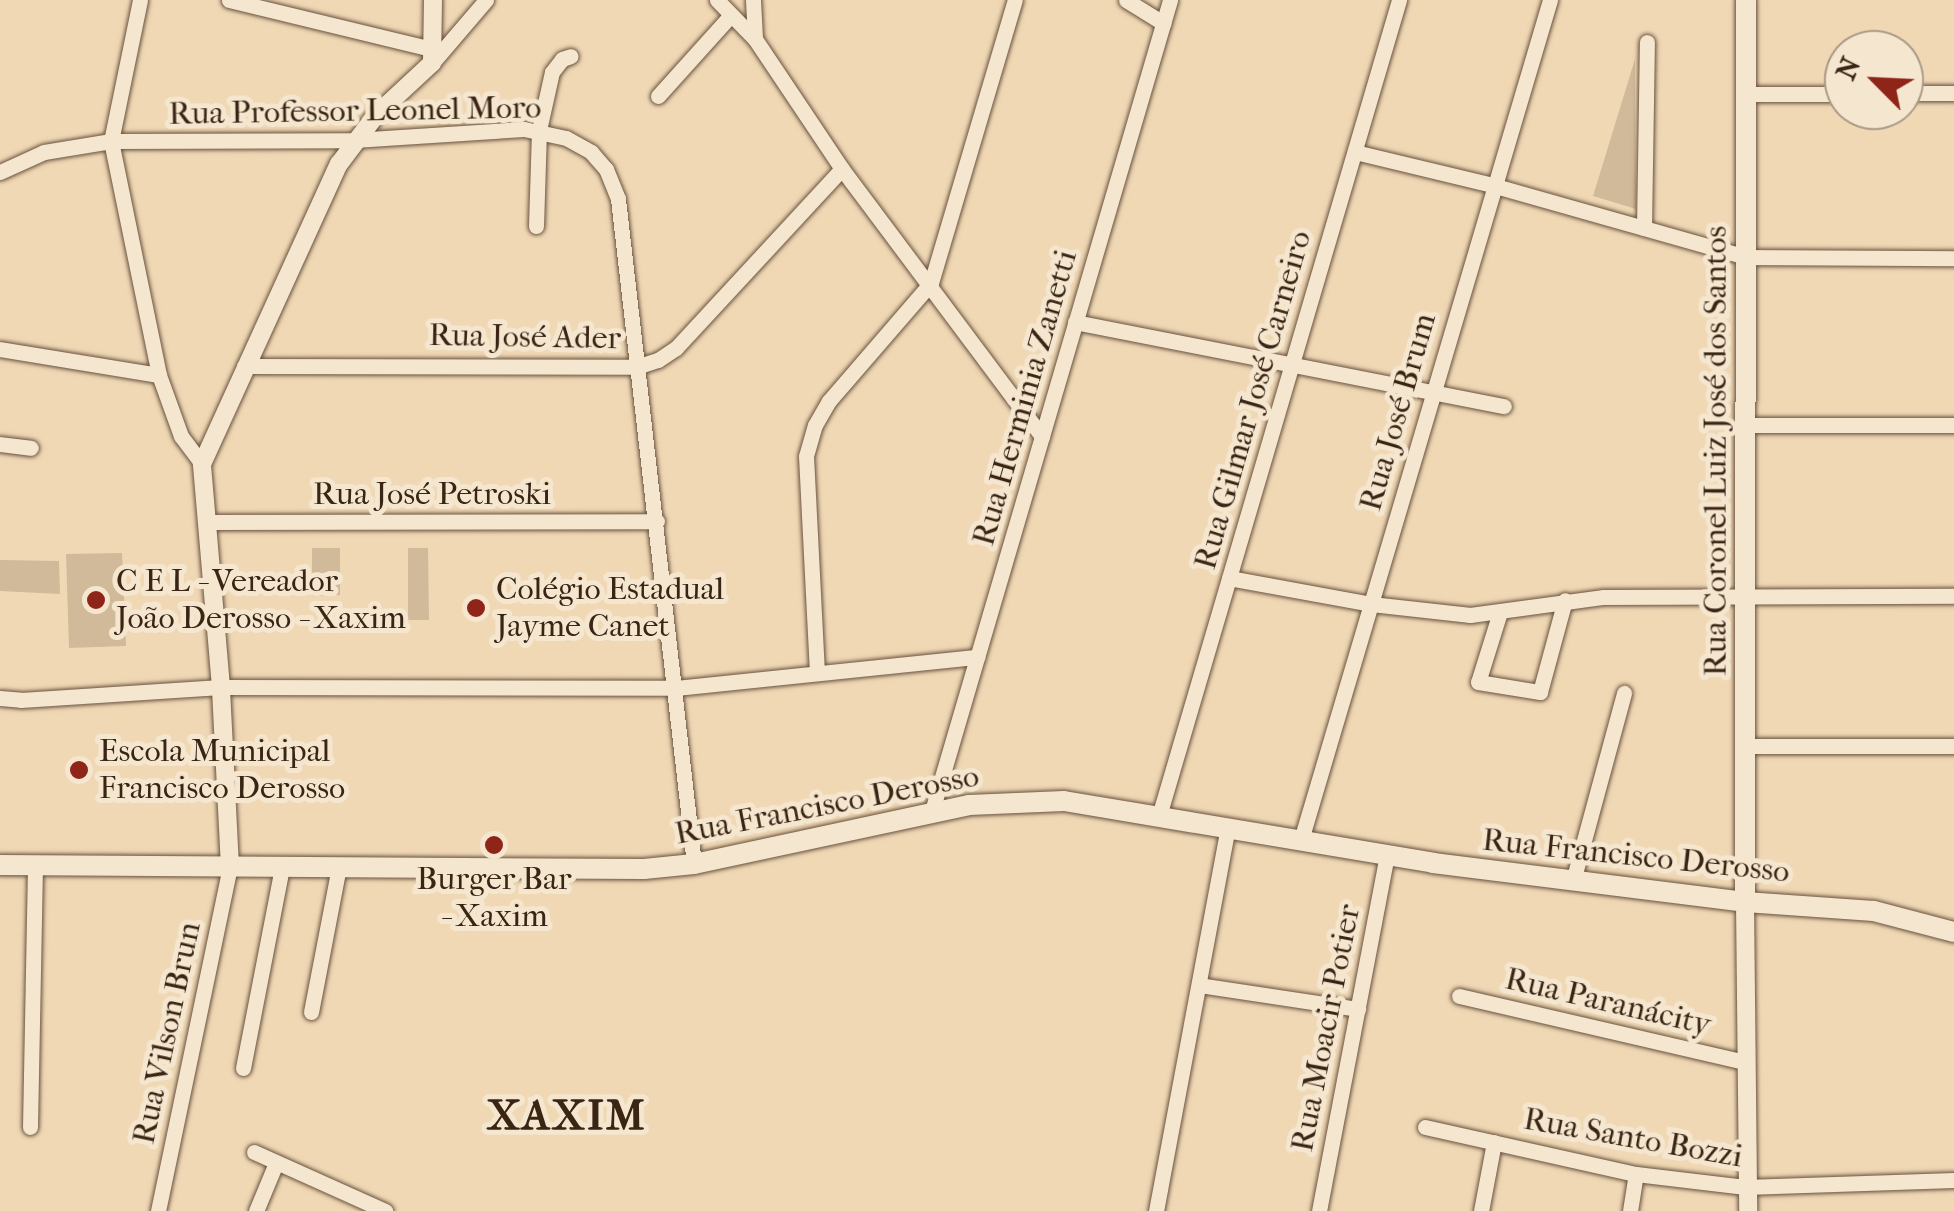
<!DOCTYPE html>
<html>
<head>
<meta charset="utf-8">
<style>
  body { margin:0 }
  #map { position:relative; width:1954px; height:1211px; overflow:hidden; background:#f0d8b5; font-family:"IM FELL French Canon",serif }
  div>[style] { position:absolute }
  .green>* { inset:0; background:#d1ba9a }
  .roads { filter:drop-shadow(0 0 2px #68523d) drop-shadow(0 0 2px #68523d) }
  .minor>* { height:15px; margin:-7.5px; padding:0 7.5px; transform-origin:7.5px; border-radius:7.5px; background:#f5e6cf }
  .tertiary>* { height:18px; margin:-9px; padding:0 9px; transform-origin:9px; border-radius:9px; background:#f5e6cf }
  .secondary>* { height:20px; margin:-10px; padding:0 10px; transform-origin:10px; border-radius:10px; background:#f5e6cf }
  .dots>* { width:28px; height:28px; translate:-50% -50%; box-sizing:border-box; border:5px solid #f5e6cf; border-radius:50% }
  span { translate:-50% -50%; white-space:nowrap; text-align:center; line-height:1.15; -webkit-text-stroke:10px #f5e6cf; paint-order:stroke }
  .street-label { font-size:32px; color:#3a2515 }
  .poi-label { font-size:32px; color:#3a2515 }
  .left { translate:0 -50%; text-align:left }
  .district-label { font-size:42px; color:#3a2515; font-weight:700; letter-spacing:2.5px }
  .north { position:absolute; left:1824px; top:30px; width:100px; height:100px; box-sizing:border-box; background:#f5e6cf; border:2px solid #aa9985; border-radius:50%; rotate:294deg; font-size:28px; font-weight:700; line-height:40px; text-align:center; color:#3a2515 }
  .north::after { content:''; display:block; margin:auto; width:35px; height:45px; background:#8f2418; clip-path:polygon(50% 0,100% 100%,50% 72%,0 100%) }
</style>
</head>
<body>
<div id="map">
  <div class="green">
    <i style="clip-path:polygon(1635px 59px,1635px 85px,1636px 209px,1593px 196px)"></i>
    <i style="clip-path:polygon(312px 548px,340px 548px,340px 595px,312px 596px)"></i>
    <i style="clip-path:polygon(408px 548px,428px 548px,429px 620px,408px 620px)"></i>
    <i style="clip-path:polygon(122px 553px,126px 646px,69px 648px,66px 554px)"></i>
    <i style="clip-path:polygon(0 560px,59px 561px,60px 594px,0 591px)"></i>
  </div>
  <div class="roads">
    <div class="minor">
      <i style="left:140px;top:0;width:144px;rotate:101.6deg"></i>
      <i style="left:111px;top:141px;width:239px;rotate:78.4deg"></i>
      <i style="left:159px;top:375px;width:65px;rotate:70.2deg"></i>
      <i style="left:181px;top:436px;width:35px;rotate:53deg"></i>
      <i style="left:229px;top:0;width:209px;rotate:13.6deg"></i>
      <i style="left:717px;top:0;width:54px;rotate:45.7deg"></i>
      <i style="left:753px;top:0;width:39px;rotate:87deg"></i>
      <i style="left:755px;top:39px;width:156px;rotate:56.2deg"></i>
      <i style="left:842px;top:169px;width:334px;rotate:53.2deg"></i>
      <i style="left:1126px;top:0;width:44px;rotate:31.9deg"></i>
      <i style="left:432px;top:63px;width:83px;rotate:-49.4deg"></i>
      <i style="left:1904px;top:93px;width:50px"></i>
      <i style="left:1746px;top:94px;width:98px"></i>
      <i style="left:658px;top:96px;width:109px;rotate:-48deg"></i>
      <i style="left:1355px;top:152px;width:141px;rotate:13.5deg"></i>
      <i style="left:1492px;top:185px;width:264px;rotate:15.8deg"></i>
      <i style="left:1746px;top:257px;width:208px;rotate:0.3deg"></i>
      <i style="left:0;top:172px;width:48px;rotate:-24.4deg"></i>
      <i style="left:44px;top:152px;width:68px;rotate:-9.3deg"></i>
      <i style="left:111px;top:141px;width:243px;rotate:-0.2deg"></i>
      <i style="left:354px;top:140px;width:170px;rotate:-3.7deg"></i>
      <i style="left:524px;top:129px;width:43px;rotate:12.1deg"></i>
      <i style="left:566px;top:138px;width:29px;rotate:29deg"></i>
      <i style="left:591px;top:152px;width:23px;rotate:49deg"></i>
      <i style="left:606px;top:169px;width:32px;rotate:68deg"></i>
      <i style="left:618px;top:199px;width:669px;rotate:83.48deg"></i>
      <i style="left:536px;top:226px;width:96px;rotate:-88.2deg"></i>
      <i style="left:539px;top:130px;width:59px;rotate:-77.4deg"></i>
      <i style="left:552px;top:72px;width:16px;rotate:-52deg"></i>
      <i style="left:562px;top:59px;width:9px;rotate:-18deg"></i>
      <i style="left:1644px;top:228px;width:186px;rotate:-89.1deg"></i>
      <i style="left:1075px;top:322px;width:437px;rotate:11.1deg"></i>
      <i style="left:0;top:349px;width:161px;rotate:9.3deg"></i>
      <i style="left:244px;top:366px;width:392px;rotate:0.1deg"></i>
      <i style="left:636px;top:367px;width:23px;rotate:-18deg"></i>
      <i style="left:658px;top:360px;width:22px;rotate:-34deg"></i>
      <i style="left:676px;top:348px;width:244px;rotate:-47.2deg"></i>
      <i style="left:1746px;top:425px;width:208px"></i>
      <i style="left:0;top:444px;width:31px;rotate:7deg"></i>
      <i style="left:207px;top:522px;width:450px;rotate:-0.1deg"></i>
      <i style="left:1229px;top:578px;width:144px;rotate:10.4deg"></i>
      <i style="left:1371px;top:604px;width:100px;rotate:6.3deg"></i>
      <i style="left:1470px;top:615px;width:135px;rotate:-7.7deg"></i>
      <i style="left:1604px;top:597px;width:350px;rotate:-0.2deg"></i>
      <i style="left:1500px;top:612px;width:73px;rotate:107.4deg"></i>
      <i style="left:1478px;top:682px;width:63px;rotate:9.2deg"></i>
      <i style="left:1540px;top:692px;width:95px;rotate:-74.8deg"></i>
      <i style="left:817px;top:673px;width:217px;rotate:-92.9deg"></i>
      <i style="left:806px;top:456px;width:32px;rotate:-74deg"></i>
      <i style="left:815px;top:425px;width:28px;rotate:-60deg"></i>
      <i style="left:829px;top:401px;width:156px;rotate:-49.2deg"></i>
      <i style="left:931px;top:283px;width:295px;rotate:-73.5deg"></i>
      <i style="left:0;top:698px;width:21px;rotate:5deg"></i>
      <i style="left:21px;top:700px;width:200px;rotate:-3.7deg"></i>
      <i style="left:221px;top:687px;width:455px;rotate:0.1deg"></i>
      <i style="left:676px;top:688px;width:303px;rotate:-5.9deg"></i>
      <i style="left:1746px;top:746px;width:208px"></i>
      <i style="left:932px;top:811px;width:845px;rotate:-73.64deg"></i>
      <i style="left:1159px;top:816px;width:851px;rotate:-73.61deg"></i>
      <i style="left:1301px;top:840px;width:876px;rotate:-73.49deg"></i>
      <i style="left:1573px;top:881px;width:195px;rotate:-74.8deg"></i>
      <i style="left:1199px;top:985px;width:161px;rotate:8.6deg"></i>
      <i style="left:1459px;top:996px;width:294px;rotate:13deg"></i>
      <i style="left:311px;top:1012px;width:148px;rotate:-79.1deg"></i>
      <i style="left:243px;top:1068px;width:205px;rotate:-79deg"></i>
      <i style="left:30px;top:1127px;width:261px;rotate:-88.9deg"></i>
      <i style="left:1425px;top:1127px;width:216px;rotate:12.6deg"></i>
      <i style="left:1636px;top:1174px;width:110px;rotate:6.8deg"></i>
      <i style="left:1745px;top:1187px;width:209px;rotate:-1.9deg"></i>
      <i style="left:254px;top:1152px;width:144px;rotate:24.2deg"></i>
      <i style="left:158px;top:1211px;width:351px;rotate:-78.2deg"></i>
      <i style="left:256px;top:1211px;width:52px;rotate:-67.4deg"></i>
      <i style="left:1156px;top:1211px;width:390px;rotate:-79.4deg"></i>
      <i style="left:1319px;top:1211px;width:361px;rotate:-79.2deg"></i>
      <i style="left:1481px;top:1211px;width:70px;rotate:-79.3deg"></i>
      <i style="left:1630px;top:1211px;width:37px;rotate:-81deg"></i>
    </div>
    <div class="tertiary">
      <i style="left:230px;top:867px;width:180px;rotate:-92.9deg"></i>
      <i style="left:221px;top:687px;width:224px;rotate:-94.9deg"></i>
      <i style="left:202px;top:464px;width:330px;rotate:-65.5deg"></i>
      <i style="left:339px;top:164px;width:61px;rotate:-52.9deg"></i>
      <i style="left:376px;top:115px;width:76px;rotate:-42.9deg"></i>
      <i style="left:432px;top:63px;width:63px;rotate:-89.1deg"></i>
      <i style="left:1745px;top:902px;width:309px;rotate:89.4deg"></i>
    </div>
    <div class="secondary">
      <i style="left:0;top:865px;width:644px;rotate:0.36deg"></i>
      <i style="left:644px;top:869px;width:50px;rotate:-5.7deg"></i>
      <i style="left:694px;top:864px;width:281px;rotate:-12.1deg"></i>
      <i style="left:969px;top:805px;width:95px;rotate:-2.4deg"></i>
      <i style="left:1064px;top:801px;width:374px;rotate:9.5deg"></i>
      <i style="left:1433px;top:863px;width:314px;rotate:7.1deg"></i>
      <i style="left:1745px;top:902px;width:129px;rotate:4deg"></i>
      <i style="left:1874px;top:911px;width:83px;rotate:14.7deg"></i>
      <i style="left:1745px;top:902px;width:902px;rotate:-89.94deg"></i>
    </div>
  </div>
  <div class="dots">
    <i style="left:96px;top:600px;background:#8f2418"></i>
    <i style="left:476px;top:608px;background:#8f2418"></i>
    <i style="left:79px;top:770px;background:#8f2418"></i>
    <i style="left:494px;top:845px;background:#8f2418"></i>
  </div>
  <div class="street-label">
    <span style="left:355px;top:111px;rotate:-1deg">Rua Professor Leonel Moro</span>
    <span style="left:525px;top:337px;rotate:1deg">Rua José Ader</span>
    <span style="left:1025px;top:398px;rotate:-74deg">Rua Herminia Zanetti</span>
    <span style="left:1253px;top:400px;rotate:-74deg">Rua Gilmar José Carneiro</span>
    <span style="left:1398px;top:412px;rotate:-74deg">Rua José Brum</span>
    <span style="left:1716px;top:451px;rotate:-90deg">Rua Coronel Luiz José dos Santos</span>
    <span style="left:432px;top:494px">Rua José Petroski</span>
    <span style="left:827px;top:805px;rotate:-11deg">Rua Francisco Derosso</span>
    <span style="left:1636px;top:856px;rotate:6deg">Rua Francisco Derosso</span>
    <span style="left:1608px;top:1002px;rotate:13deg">Rua Paranácity</span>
    <span style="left:1326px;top:1028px;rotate:-79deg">Rua Moacir Potier</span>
    <span style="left:167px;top:1033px;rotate:-78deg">Rua Vilson Brun</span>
    <span style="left:1633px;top:1138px;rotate:10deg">Rua Santo Bozzi</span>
  </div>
  <div class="poi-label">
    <span class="left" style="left:116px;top:600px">C E L - Vereador<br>João Derosso - Xaxim</span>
    <span class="left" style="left:496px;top:608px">Colégio Estadual<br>Jayme Canet</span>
    <span class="left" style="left:99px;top:770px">Escola Municipal<br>Francisco Derosso</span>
    <span style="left:494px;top:898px">Burger Bar<br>- Xaxim</span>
  </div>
  <div class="district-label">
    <span style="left:567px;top:1116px">XAXIM</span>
  </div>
  <div class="north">N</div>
</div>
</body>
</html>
